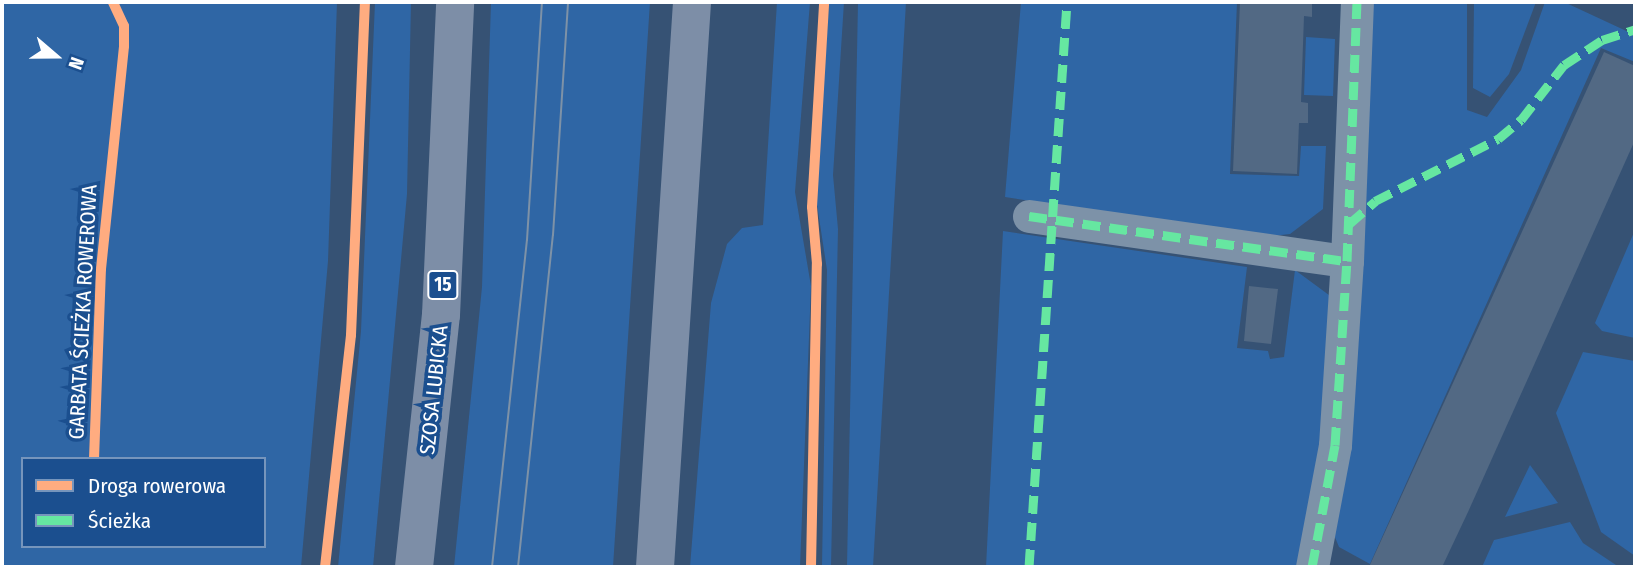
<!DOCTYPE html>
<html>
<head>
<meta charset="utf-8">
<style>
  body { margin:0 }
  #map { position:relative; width:1637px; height:569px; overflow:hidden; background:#365274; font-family:"Fira Sans Condensed",sans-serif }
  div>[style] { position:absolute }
  .green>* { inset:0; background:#2f66a5 }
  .building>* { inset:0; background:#526984 }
  .street>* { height:33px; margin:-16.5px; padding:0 16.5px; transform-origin:16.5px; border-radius:16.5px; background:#7d92a8 }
  .primary>* { height:38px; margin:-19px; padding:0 19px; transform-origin:19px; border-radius:19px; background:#7d8ea7 }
  .tram>* { height:2px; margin:-1px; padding:0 1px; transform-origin:1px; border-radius:1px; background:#7e92a7 }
  .quiet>* { height:9px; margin-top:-4.5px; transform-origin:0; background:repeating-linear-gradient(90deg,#66e7a1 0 18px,transparent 0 27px) }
  .cycleway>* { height:10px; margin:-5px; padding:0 5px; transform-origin:5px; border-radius:5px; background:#ffac80 }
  span { translate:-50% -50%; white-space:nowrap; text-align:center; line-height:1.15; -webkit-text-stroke:7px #1b4f8f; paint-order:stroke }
  .shield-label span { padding:2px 5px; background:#1b4f8f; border:2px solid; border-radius:5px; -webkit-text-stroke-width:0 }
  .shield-label { font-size:19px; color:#fff; font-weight:700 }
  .street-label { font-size:21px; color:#fff }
  .frame { position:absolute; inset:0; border:4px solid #fff; pointer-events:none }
  .legend { position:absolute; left:21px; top:457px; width:245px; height:91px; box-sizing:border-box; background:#1b4f8f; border:2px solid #7695bc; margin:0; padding:9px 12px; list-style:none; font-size:21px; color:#fff }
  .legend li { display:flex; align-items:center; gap:14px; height:35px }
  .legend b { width:35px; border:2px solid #7695bc }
  .north { position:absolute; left:21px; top:21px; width:70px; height:70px; -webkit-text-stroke:5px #1b4f8f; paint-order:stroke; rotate:110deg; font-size:19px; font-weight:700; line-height:28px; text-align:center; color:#fff }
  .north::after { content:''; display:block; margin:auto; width:24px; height:32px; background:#fff; clip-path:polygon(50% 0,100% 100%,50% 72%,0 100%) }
</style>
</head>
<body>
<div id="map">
  <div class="green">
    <i style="clip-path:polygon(evenodd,2px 2px,337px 2px,328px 261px,301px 567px,2px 567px,2px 2px,23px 459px,264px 459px,264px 546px,23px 546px,23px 459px)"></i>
    <i style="clip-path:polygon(375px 2px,411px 2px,407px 194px,373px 567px,338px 567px,361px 331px)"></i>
    <i style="clip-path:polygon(491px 2px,650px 2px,613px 567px,454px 567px,482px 287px)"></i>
    <i style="clip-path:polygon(777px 2px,810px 2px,795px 192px,811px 286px,800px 567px,690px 567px,711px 303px,727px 244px,742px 228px,763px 225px)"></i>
    <i style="clip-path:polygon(829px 2px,844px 2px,833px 175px,838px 229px,831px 567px,822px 567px,827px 270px,816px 198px)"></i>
    <i style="clip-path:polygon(858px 2px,906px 2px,873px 567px,847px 567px)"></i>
    <i style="clip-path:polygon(1021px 2px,1237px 2px,1230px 174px,1299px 176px,1301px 146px,1326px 146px,1323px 209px,1290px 234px,1262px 237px,1005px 197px)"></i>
    <i style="clip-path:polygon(1368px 2px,1467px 2px,1467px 110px,1487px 117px,1521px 70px,1545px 2px,1564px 2px,1635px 35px,1635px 62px,1601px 48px,1370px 564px,1339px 547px,1332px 530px)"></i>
    <i style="clip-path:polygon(1474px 2px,1536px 2px,1509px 74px,1490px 97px,1473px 88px)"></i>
    <i style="clip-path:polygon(1306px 37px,1335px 39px,1333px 96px,1304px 95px)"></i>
    <i style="clip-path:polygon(1635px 230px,1635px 338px,1602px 331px,1595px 323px)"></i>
    <i style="clip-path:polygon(1003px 231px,1247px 267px,1237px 348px,1268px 351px,1270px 359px,1284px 357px,1295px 270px,1333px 298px,1323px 457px,1299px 567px,986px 567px)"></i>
    <i style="clip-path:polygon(1583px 352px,1635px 361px,1635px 556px,1601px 532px,1556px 413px)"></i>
    <i style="clip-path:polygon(1530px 465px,1558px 503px,1505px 517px)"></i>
    <i style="clip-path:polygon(1570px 522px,1583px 543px,1619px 567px,1482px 567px,1494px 540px)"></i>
  </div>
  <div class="building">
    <i style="clip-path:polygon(1240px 2px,1312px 2px,1312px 17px,1304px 16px,1301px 102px,1308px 103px,1308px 123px,1299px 123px,1297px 174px,1233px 171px)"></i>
    <i style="clip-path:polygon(1604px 52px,1635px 66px,1635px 140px,1468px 512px,1442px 567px,1369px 567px)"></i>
    <i style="clip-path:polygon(1249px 286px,1278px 289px,1271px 344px,1244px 341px)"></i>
  </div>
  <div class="street">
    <i style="left:1029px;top:216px;width:321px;rotate:8.1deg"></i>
    <i style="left:1347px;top:261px;width:259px;rotate:-87.8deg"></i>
    <i style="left:1312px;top:567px;width:124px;rotate:-79.3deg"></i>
    <i style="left:1335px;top:445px;width:184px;rotate:-86.3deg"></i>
  </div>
  <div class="primary">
    <i style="left:414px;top:567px;width:253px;rotate:-83.9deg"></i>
    <i style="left:441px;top:315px;width:313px;rotate:-87.4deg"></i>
    <i style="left:655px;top:567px;width:566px;rotate:-86.25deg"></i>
  </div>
  <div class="tram">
    <i style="left:492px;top:567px;width:329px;rotate:-83.9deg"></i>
    <i style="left:527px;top:240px;width:238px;rotate:-86.4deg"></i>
    <i style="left:518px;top:567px;width:334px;rotate:-84deg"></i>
    <i style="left:553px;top:235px;width:233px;rotate:-86.3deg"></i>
  </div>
  <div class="quiet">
    <i style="left:1029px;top:216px;width:321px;rotate:8.1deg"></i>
    <i style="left:1347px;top:261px;width:259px;rotate:-87.8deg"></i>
    <i style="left:1349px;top:224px;width:35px;rotate:-41deg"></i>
    <i style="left:1375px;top:201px;width:138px;rotate:-26.8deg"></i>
    <i style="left:1498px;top:139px;width:30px;rotate:-40deg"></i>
    <i style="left:1521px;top:120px;width:70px;rotate:-52deg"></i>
    <i style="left:1564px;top:65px;width:45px;rotate:-33.3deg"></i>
    <i style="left:1602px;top:40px;width:35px;rotate:-18deg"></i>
    <i style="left:1029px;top:567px;width:566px;rotate:-86.15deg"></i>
    <i style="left:1312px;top:567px;width:124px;rotate:-79.3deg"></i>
    <i style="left:1335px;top:445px;width:184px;rotate:-86.3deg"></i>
  </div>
  <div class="cycleway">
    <i style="left:94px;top:459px;width:190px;rotate:-87.9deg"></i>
    <i style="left:101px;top:269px;width:224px;rotate:-84.1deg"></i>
    <i style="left:124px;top:46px;width:20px;rotate:-90deg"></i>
    <i style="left:124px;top:26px;width:26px;rotate:-115deg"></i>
    <i style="left:325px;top:567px;width:233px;rotate:-83.6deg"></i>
    <i style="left:351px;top:335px;width:333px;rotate:-87.6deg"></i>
    <i style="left:811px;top:567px;width:303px;rotate:-88.9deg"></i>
    <i style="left:817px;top:264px;width:57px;rotate:-95deg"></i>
    <i style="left:812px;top:207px;width:205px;rotate:-86.6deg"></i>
  </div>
  <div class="shield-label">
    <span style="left:443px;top:285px">15</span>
  </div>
  <div class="street-label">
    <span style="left:83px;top:312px;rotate:-87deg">GARBATA ŚCIEŻKA ROWEROWA</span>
    <span style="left:434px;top:390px;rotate:-84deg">SZOSA LUBICKA</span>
  </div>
  <div class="frame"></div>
  <ul class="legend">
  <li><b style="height:9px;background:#ffac80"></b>Droga rowerowa</li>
  <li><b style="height:9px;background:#66e7a1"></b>Ścieżka</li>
  </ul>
  <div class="north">N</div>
</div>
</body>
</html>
